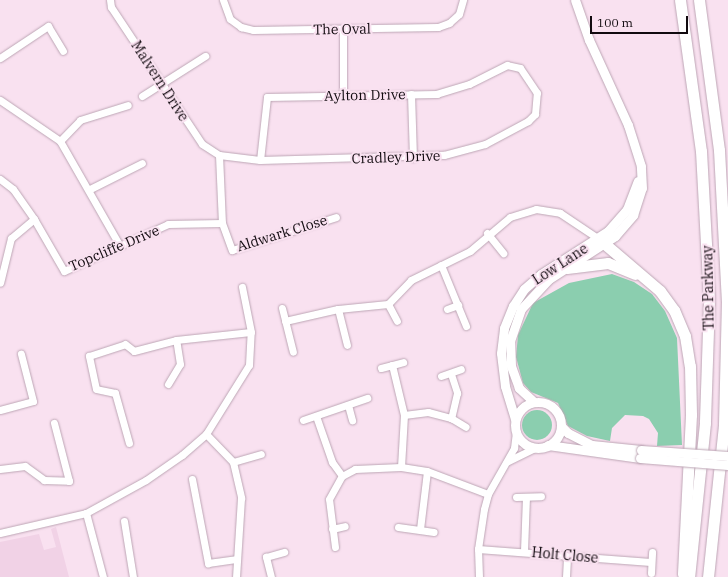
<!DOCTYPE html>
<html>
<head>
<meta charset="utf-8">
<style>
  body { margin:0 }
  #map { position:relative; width:728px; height:577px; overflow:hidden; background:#f9e1f0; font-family:"IBM Plex Serif",serif }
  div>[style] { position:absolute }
  .built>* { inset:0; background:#f1d2e6 }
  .green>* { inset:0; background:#8bceaf }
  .round { border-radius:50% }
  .roads { filter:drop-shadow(0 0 1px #bda6b5) drop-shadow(0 0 1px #bda6b5) }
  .minor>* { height:7px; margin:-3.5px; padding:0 3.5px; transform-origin:3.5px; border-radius:3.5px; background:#fff }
  .major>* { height:9px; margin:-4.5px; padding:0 4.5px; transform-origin:4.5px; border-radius:4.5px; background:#fff }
  .major>.ring { margin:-4.5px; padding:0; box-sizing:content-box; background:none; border:9px solid #fff; border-radius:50% }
  .highway>* { height:11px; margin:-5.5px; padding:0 5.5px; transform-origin:5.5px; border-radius:5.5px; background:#fff }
  .bridges { filter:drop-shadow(0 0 1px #bda6b5) drop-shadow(0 0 1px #bda6b5) }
  .major-bridge>* { height:9px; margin:-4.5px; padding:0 4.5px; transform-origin:4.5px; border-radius:4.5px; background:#fff }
  span { translate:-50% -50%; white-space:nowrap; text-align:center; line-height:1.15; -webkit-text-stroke:4px #f9e1f0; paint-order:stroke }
  .street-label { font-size:14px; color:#110a0f }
  .scale { position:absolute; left:590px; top:16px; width:98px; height:18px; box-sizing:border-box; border:2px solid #110a0f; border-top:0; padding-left:5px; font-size:12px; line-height:14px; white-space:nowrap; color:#110a0f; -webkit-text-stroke:3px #f9e1f0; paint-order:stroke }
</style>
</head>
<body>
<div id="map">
  <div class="built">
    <i style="clip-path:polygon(56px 527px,69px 577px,0 577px,0 542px,39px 534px,44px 550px,56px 547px,51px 529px)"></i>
  </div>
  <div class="green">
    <i style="clip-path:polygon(612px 274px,634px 282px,652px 294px,665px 311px,677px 338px,682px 445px,657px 446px,658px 433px,649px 419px,643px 416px,625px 415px,612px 428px,610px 441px,587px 436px,568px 426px,558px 403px,531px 392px,523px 383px,516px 357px,518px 335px,533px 303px,569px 283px)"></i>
    <i class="round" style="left:522px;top:410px;width:30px;height:30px"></i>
  </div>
  <div class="roads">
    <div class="minor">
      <i style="left:110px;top:0;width:7px;rotate:82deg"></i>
      <i style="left:111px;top:7px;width:164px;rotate:56.4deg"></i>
      <i style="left:202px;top:144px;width:20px;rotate:33deg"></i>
      <i style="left:219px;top:155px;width:41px;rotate:7deg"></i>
      <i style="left:260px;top:160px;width:184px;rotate:-1.6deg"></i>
      <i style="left:444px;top:155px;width:42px;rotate:-15deg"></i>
      <i style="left:485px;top:144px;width:49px;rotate:-28.1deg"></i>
      <i style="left:528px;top:121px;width:10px;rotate:-45deg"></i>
      <i style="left:535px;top:114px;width:21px;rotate:-85deg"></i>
      <i style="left:537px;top:93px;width:30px;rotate:-124deg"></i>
      <i style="left:520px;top:68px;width:13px;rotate:-167deg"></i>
      <i style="left:507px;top:65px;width:42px;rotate:153.4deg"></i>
      <i style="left:469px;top:84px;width:34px;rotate:163deg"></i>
      <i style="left:437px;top:94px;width:170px;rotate:179deg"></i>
      <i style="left:267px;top:97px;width:63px;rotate:96.3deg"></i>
      <i style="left:223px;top:0;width:20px;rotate:70deg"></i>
      <i style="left:230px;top:19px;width:14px;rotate:36deg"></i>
      <i style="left:241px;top:27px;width:12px;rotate:14deg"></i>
      <i style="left:253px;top:30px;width:185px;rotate:-0.9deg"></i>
      <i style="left:438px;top:27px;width:12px;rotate:-20deg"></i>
      <i style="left:449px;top:23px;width:13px;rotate:-42deg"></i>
      <i style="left:459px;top:14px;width:15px;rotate:-74deg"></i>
      <i style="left:343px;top:29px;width:66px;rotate:90deg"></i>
      <i style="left:0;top:58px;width:58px;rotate:-33.7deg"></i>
      <i style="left:48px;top:26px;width:29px;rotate:59deg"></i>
      <i style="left:411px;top:94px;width:64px;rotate:88.2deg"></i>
      <i style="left:142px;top:96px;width:75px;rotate:-32.4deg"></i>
      <i style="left:0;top:100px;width:73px;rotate:34.3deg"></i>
      <i style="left:60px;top:141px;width:121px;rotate:60.3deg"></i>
      <i style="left:60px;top:141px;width:29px;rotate:-46deg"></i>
      <i style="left:80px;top:120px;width:50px;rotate:-17.4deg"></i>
      <i style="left:219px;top:155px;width:68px;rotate:87.5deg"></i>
      <i style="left:222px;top:223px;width:29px;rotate:70deg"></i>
      <i style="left:232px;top:250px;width:109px;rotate:-17.6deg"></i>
      <i style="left:0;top:179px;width:16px;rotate:38deg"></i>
      <i style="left:13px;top:189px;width:37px;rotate:55deg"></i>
      <i style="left:34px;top:219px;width:30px;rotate:140deg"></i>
      <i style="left:11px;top:238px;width:46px;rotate:103.7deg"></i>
      <i style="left:90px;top:189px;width:58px;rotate:-26.6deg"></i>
      <i style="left:34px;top:219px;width:60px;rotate:60deg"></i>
      <i style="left:64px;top:271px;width:114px;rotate:-24.3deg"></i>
      <i style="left:168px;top:224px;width:54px;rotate:-1.1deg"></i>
      <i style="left:487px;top:233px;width:26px;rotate:51deg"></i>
      <i style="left:441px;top:265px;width:66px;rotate:67.7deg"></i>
      <i style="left:388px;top:304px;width:19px;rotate:62deg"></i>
      <i style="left:282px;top:308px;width:45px;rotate:76deg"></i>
      <i style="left:338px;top:309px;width:37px;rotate:76deg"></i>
      <i style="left:447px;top:309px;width:12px;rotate:-20deg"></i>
      <i style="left:285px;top:321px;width:54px;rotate:-12.8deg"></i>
      <i style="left:338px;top:309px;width:50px;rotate:-5.7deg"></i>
      <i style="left:388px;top:304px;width:33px;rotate:-46deg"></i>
      <i style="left:411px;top:280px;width:66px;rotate:-26.2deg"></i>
      <i style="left:470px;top:251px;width:52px;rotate:-40.4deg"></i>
      <i style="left:510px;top:217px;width:27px;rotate:-17deg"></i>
      <i style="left:536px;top:209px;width:24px;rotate:9deg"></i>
      <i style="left:560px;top:213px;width:47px;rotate:33.7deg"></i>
      <i style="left:392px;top:365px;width:51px;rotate:76.5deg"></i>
      <i style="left:404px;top:415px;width:52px;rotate:93.3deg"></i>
      <i style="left:381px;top:368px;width:23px;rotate:-15deg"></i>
      <i style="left:451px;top:374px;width:20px;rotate:72deg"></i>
      <i style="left:457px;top:393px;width:26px;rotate:103deg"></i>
      <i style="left:441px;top:376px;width:21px;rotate:-19deg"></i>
      <i style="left:168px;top:384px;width:23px;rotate:-59deg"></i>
      <i style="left:180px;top:364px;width:24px;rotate:-99deg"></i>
      <i style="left:348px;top:405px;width:16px;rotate:75deg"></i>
      <i style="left:0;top:410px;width:34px;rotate:-15deg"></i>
      <i style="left:33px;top:401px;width:49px;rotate:-104.3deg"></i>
      <i style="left:404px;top:415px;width:24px;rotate:-7deg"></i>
      <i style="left:428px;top:412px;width:24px;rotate:15deg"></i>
      <i style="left:451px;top:418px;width:17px;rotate:31deg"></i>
      <i style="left:316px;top:416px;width:49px;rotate:70.8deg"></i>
      <i style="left:332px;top:462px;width:17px;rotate:54deg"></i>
      <i style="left:303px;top:420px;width:68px;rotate:-19deg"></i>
      <i style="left:206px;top:434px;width:39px;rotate:46deg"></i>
      <i style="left:233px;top:462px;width:37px;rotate:77deg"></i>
      <i style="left:241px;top:498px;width:79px;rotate:93.6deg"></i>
      <i style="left:129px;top:443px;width:52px;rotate:-105.6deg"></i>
      <i style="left:115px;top:393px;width:19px;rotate:-168deg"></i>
      <i style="left:96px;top:389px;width:34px;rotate:-102deg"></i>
      <i style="left:89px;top:356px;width:38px;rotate:-18deg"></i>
      <i style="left:125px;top:344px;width:11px;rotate:38deg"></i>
      <i style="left:134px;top:351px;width:43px;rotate:-14.7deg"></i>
      <i style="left:176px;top:340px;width:75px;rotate:-6.1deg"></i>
      <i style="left:508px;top:461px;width:30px;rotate:-26deg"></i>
      <i style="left:233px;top:462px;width:29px;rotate:-16deg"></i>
      <i style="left:0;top:469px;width:25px;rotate:-7deg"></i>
      <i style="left:25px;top:466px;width:24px;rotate:36deg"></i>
      <i style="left:44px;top:480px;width:25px;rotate:2deg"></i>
      <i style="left:69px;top:481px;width:60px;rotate:-104.5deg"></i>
      <i style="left:192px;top:479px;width:86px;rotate:79.2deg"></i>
      <i style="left:208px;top:563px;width:28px;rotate:-8deg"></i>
      <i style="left:516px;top:497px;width:25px;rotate:-2deg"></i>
      <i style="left:86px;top:513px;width:66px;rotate:75.1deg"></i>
      <i style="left:124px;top:521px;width:57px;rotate:80.9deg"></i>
      <i style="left:398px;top:527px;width:36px;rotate:8deg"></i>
      <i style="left:332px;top:529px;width:13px;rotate:-13deg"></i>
      <i style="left:420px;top:529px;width:58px;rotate:-83.1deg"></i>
      <i style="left:0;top:533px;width:88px;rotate:-13.1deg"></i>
      <i style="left:86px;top:513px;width:68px;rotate:-28.8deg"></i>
      <i style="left:146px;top:480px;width:44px;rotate:-34.8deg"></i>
      <i style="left:182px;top:455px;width:32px;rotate:-41deg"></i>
      <i style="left:206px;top:434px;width:81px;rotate:-58.1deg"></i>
      <i style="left:249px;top:365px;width:33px;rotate:-87deg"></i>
      <i style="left:251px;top:332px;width:46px;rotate:-101.3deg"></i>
      <i style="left:335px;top:547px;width:48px;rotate:-97.1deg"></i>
      <i style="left:329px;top:499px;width:26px;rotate:-61deg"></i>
      <i style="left:342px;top:476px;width:15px;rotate:-28deg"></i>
      <i style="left:355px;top:469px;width:46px;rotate:-2.5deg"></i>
      <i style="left:401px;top:467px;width:26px;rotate:9deg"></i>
      <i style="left:427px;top:471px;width:65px;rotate:20.7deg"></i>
      <i style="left:478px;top:549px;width:173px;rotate:4.3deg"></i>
      <i style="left:524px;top:551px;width:54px;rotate:-87.9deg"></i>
      <i style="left:651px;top:573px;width:21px;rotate:-87deg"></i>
      <i style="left:271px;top:577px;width:21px;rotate:-104deg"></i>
      <i style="left:266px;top:557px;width:19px;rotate:-16deg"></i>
      <i style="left:479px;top:577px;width:28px;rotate:-92deg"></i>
      <i style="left:478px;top:549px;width:40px;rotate:-81.5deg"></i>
      <i style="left:484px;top:509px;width:16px;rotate:-75deg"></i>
      <i style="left:488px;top:494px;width:53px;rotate:-60.5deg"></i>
      <i style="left:514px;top:448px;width:16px;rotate:-83deg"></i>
      <i style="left:566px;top:577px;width:21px;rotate:-87deg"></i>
    </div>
    <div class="major">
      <i style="left:534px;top:402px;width:21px;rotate:-137deg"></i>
      <i style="left:519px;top:388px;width:23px;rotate:-110deg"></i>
      <i style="left:511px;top:366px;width:25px;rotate:-92deg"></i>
      <i style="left:510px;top:341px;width:34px;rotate:-71deg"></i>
      <i style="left:521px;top:309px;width:41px;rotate:-47deg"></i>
      <i style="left:549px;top:279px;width:79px;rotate:-33.1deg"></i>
      <i style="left:615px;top:236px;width:28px;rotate:-49deg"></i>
      <i style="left:633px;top:215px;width:28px;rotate:-72deg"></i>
      <i style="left:642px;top:188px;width:22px;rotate:-93deg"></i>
      <i style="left:641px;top:166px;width:43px;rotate:-107.6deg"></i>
      <i style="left:628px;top:125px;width:94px;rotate:-114.6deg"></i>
      <i style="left:589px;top:40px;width:42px;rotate:-109.3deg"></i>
      <i class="ring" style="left:515px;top:402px;width:37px;height:37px"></i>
      <i style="left:515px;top:419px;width:34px;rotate:-107deg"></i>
      <i style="left:505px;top:386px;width:33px;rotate:-97deg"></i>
      <i style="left:501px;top:353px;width:25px;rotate:-83deg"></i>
      <i style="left:504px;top:328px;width:24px;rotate:-68deg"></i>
      <i style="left:513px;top:306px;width:20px;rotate:-57deg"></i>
      <i style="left:524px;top:289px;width:23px;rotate:-41deg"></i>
      <i style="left:541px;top:274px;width:80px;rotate:-32.7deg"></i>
      <i style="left:608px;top:231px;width:29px;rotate:-49deg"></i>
      <i style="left:627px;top:209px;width:30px;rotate:-69deg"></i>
      <i style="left:561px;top:426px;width:10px;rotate:45deg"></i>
      <i style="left:568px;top:433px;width:27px;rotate:27deg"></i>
      <i style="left:592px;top:445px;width:49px;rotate:5.8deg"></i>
      <i style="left:548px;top:445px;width:93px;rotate:8deg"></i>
    </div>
    <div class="highway">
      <i style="left:680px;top:0;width:152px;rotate:82.1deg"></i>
      <i style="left:701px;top:151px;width:149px;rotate:86.9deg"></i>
      <i style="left:709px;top:300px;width:123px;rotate:91.9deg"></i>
      <i style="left:705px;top:423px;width:155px;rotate:95.9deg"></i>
      <i style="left:699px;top:0;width:151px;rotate:82.4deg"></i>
      <i style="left:719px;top:150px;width:151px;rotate:87deg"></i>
      <i style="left:727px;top:301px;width:124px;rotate:91.4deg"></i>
      <i style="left:724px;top:425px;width:153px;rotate:96deg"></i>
      <i style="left:599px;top:239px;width:80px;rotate:40.4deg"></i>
      <i style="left:660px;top:291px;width:24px;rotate:54deg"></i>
      <i style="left:674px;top:310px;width:28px;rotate:67deg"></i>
      <i style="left:685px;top:336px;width:30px;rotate:81deg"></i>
      <i style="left:690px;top:366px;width:49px;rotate:88.8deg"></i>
      <i style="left:691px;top:415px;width:159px;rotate:92.9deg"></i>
      <i style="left:567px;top:268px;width:41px;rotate:-7deg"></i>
      <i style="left:608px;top:263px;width:29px;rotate:22deg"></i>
    </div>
  </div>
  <div class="bridges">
    <div class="major-bridge">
      <i style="left:641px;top:450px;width:87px;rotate:3.9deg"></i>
      <i style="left:640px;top:458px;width:88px;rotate:4.5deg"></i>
    </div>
  </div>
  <div class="street-label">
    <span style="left:342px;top:29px;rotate:-1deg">The Oval</span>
    <span style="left:160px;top:81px;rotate:57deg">Malvern Drive</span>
    <span style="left:365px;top:95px;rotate:-1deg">Aylton Drive</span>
    <span style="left:396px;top:157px;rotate:-2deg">Cradley Drive</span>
    <span style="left:282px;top:233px;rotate:-17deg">Aldwark Close</span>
    <span style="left:114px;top:248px;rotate:-23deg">Topcliffe Drive</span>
    <span style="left:560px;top:264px;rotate:-33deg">Low Lane</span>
    <span style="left:708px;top:288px;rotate:-91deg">The Parkway</span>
    <span style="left:565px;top:555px;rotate:5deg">Holt Close</span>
  </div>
  <div class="scale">100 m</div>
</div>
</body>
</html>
